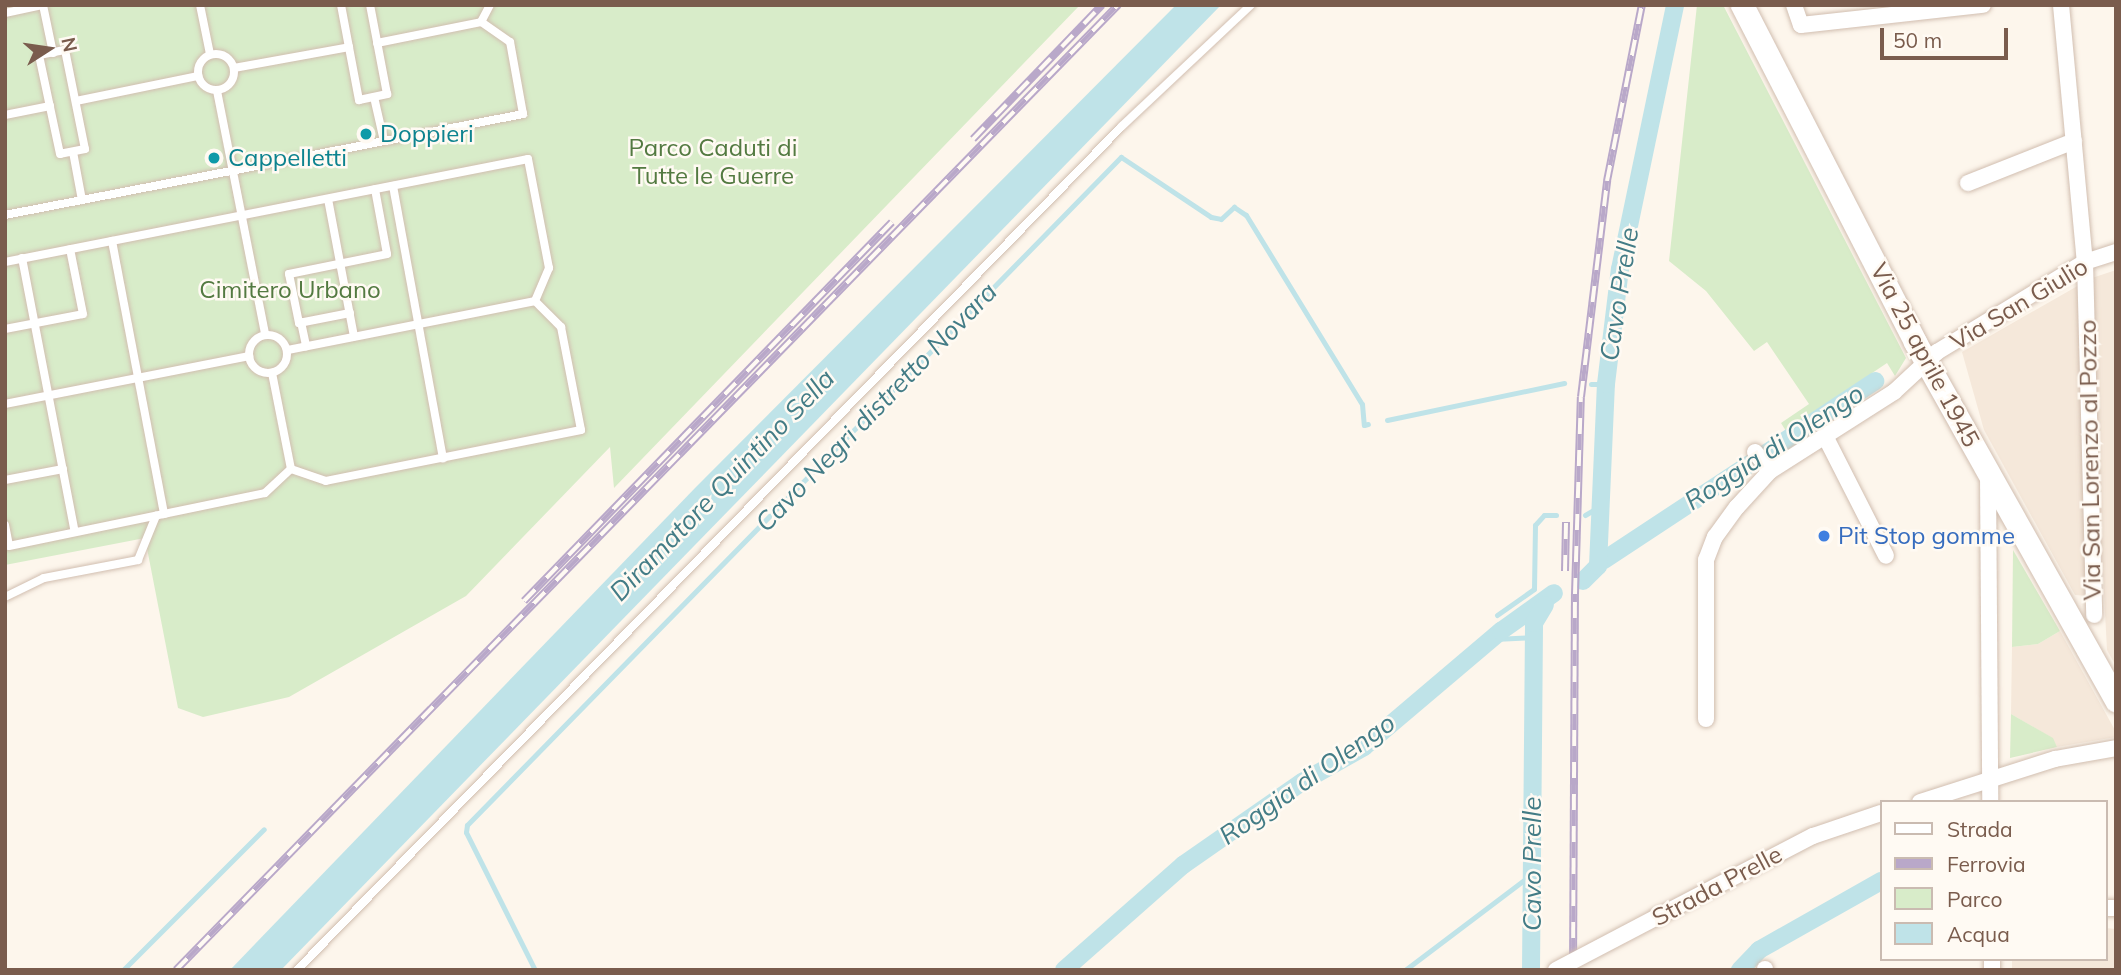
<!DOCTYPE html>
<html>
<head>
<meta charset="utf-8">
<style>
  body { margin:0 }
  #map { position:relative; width:2121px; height:975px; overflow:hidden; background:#fdf6ec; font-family:Mulish,sans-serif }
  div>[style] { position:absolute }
  .residential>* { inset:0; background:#f5e8da }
  .green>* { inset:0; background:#d8ecc9 }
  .water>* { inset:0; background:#bfe3e8 }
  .stream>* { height:5px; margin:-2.5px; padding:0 2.5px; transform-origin:2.5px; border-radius:2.5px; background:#bfe3e8 }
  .canal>* { height:18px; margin:-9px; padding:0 9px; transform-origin:9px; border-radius:9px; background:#bfe3e8 }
  .roads { filter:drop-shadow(0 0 2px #d1beb0) drop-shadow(0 0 2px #d1beb0) }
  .lane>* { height:8px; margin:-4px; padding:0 4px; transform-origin:4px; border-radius:4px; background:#fff }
  .lane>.ring { margin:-4px; padding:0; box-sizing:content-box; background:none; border:8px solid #fff; border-radius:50% }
  .street>* { height:16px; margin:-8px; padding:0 8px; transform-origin:8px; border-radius:8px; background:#fff }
  .secondary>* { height:23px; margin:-11.5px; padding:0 11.5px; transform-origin:11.5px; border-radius:11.5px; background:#fff }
  .rail>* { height:8px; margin-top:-4px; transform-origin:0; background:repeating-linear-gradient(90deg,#fffaf3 0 16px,#b9a8c9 0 32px); box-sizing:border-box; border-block:2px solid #b9a8c9 }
  .bridges { filter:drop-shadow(0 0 2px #d1beb0) drop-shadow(0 0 2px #d1beb0) }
  .street-bridge>* { height:16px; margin:-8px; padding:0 8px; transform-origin:8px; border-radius:8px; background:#fff }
  .dots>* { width:19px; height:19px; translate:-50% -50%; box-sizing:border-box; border:4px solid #fffaf3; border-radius:50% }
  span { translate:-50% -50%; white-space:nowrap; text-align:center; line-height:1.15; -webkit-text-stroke:5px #fffaf3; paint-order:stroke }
  .culture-label { font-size:24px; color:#0d838f }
  .left { translate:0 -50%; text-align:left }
  .park-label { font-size:24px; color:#537a41 }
  .street-label { font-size:24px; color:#7a5c4d }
  .shop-label { font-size:24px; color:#366cbe }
  .water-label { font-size:26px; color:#437c86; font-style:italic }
  .frame { position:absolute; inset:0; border:7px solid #7a5c4d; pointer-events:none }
  .legend { position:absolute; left:1880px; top:800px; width:228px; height:161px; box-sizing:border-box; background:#fffaf3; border:2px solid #cabbb1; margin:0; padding:9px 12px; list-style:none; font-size:21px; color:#7a5c4d }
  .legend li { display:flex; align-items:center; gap:14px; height:35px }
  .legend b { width:35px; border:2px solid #cabbb1 }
  .north { position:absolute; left:14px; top:14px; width:70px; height:70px; -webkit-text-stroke:5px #fffaf3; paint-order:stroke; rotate:78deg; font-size:19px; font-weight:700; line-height:28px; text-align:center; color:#7a5c4d }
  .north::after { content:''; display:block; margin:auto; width:24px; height:32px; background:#7a5c4d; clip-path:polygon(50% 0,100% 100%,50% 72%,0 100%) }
  .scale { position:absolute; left:1880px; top:28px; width:128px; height:32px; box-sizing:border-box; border:4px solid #7a5c4d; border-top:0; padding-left:9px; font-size:21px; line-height:24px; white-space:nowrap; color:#7a5c4d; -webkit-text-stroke:5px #fffaf3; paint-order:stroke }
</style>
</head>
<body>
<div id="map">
  <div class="residential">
    <i style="clip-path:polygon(2116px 270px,2116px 666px,2107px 650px,2089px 308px,2092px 278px)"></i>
    <i style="clip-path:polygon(2081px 284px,2089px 596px,2075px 595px,1984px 430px,1962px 352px)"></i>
    <i style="clip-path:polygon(2060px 631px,2116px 732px,2116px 737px,2057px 747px,2052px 738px,2011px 714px,2012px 647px,2038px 644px)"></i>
    <i style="clip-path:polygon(2105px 928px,2116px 929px,2116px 970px,2012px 970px,2012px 959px,2105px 959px)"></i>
  </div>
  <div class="green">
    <i style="clip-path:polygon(5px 5px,1080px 5px,614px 488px,610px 447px,466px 596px,289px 697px,203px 717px,178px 708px,145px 538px,5px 565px)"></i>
    <i style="clip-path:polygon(1697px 5px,1723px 5px,1906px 358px,1895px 376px,1887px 363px,1786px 431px,1781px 423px,1809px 404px,1767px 342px,1754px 351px,1706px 291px,1669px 261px)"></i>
    <i style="clip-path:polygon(2013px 550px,2060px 631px,2038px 644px,2012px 647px)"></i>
    <i style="clip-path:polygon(2011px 714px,2053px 738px,2057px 747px,2010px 758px)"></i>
  </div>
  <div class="water">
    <i style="clip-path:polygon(1176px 5px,1221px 5px,281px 970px,230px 970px,696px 487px)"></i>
  </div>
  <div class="stream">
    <i style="left:1591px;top:384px;width:15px"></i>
    <i style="left:1387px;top:420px;width:181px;rotate:-11.8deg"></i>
    <i style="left:1585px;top:515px;width:17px;rotate:-31deg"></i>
    <i style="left:1497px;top:615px;width:45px;rotate:-35.1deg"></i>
    <i style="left:1534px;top:589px;width:64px;rotate:-89.1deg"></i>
    <i style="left:1535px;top:525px;width:13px;rotate:-48deg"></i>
    <i style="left:1544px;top:515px;width:12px"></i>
    <i style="left:1494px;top:639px;width:40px;rotate:-2.9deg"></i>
    <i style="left:123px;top:970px;width:199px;rotate:-45deg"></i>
    <i style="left:535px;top:970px;width:154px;rotate:-116.6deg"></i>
    <i style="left:466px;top:832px;width:7px;rotate:-82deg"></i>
    <i style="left:467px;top:825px;width:935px;rotate:-45.61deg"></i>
    <i style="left:1121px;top:157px;width:108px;rotate:33.7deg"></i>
    <i style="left:1211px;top:217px;width:10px;rotate:11deg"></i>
    <i style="left:1221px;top:219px;width:18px;rotate:-43deg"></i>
    <i style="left:1234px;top:207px;width:14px;rotate:34deg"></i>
    <i style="left:1246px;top:215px;width:222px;rotate:58.5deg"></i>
    <i style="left:1362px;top:404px;width:21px;rotate:85deg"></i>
    <i style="left:1364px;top:425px;width:4px;rotate:-14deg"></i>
    <i style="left:1405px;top:970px;width:159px;rotate:-37.1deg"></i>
  </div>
  <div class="canal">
    <i style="left:1604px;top:560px;width:325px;rotate:-33.4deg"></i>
    <i style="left:1583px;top:581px;width:21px;rotate:-45deg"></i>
    <i style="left:1598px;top:566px;width:182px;rotate:-87.5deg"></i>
    <i style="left:1606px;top:384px;width:116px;rotate:-83.1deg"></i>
    <i style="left:1620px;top:269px;width:270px;rotate:-78.2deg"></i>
    <i style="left:1064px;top:970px;width:159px;rotate:-41.4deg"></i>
    <i style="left:1183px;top:865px;width:145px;rotate:-34.9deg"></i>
    <i style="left:1302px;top:782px;width:71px;rotate:-29.4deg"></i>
    <i style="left:1364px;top:747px;width:180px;rotate:-40.3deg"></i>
    <i style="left:1501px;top:631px;width:65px;rotate:-35.6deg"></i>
    <i style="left:1531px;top:970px;width:347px;rotate:-89.5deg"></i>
    <i style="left:1534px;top:623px;width:21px;rotate:-59deg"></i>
    <i style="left:1740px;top:970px;width:28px;rotate:-46deg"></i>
    <i style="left:1759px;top:950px;width:140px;rotate:-29.5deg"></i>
  </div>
  <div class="roads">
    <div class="lane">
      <i style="left:43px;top:5px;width:49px;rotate:78.2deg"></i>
      <i style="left:200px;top:5px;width:50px;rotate:78.5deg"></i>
      <i style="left:341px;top:5px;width:97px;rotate:79.3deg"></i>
      <i style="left:359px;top:100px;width:29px;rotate:-12deg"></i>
      <i style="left:387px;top:94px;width:91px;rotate:-100.8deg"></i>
      <i style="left:5px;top:13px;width:38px;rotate:-12deg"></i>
      <i style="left:377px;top:43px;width:106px;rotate:-11.4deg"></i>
      <i style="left:65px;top:50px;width:101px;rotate:78.6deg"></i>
      <i style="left:85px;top:149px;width:25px;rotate:169deg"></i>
      <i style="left:60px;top:154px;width:101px;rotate:-102deg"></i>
      <i style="left:39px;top:55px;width:26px;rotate:-11deg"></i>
      <i class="ring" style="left:198px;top:54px;width:28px;height:28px"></i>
      <i style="left:234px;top:68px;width:117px;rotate:-10.3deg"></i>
      <i style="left:217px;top:91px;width:248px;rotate:78.8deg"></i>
      <i style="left:374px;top:97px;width:45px;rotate:77.2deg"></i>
      <i style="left:76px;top:101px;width:125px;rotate:-11.6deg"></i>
      <i style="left:5px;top:115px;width:46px;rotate:-11.3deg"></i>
      <i style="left:73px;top:152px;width:49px;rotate:79.4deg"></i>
      <i style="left:393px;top:186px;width:277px;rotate:79.6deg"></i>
      <i style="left:328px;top:199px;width:140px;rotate:79.3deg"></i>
      <i style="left:5px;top:215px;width:528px;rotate:-11.03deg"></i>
      <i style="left:523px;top:114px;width:73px;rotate:-100.2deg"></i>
      <i style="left:510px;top:42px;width:35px;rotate:-145deg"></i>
      <i style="left:481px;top:22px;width:19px;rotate:-62deg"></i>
      <i style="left:112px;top:241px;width:278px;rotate:79.2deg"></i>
      <i style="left:22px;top:258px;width:279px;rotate:79.1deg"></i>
      <i style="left:5px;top:262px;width:533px;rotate:-11.14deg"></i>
      <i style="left:528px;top:159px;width:111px;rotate:79.1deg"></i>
      <i style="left:549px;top:268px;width:36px;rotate:113deg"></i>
      <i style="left:535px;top:301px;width:37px;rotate:45deg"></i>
      <i style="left:561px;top:327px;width:105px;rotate:79deg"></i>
      <i style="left:581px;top:430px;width:260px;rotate:168.7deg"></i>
      <i style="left:326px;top:481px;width:37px;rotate:-161deg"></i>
      <i style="left:350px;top:313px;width:52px;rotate:168.9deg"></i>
      <i style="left:299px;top:323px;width:50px;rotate:-101.5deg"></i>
      <i style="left:289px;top:274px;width:100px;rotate:-11.5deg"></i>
      <i style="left:387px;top:254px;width:66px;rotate:-100.5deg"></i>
      <i style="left:301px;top:322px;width:25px;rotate:78deg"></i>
      <i style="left:5px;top:329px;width:79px;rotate:-10.9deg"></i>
      <i style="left:83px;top:314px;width:66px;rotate:-101.3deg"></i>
      <i class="ring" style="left:249px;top:335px;width:30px;height:30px"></i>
      <i style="left:288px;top:350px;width:252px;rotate:-11.2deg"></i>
      <i style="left:272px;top:373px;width:98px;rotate:78.8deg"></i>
      <i style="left:5px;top:404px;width:249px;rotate:-11.1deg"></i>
      <i style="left:5px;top:480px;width:59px;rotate:-10.7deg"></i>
      <i style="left:5px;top:525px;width:21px;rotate:79deg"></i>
      <i style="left:9px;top:546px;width:261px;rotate:-11.7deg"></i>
      <i style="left:265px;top:493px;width:35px;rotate:-43deg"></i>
      <i style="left:5px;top:597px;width:43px;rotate:-26deg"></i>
      <i style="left:44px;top:578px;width:96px;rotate:-10.8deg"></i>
      <i style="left:138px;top:560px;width:48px;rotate:-67.8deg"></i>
      <i style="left:297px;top:970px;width:1180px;rotate:-45.65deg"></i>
      <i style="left:1122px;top:126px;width:177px;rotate:-43.2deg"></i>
    </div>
    <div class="street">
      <i style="left:1794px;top:5px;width:21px;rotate:71deg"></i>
      <i style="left:1801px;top:25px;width:183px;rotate:-6.3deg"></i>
      <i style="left:2061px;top:5px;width:258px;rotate:84.7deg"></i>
      <i style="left:2085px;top:262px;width:353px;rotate:88.5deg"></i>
      <i style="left:1968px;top:183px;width:114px;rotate:-21.6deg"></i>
      <i style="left:1826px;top:438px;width:132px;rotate:63deg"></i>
      <i style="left:1755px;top:452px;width:24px;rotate:52deg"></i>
      <i style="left:1988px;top:475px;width:327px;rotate:89.6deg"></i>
      <i style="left:1706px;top:719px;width:159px;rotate:-90deg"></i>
      <i style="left:1706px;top:560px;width:25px;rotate:-69deg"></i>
      <i style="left:1715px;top:537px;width:37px;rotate:-54deg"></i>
      <i style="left:1737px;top:507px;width:49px;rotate:-47.5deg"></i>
      <i style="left:1770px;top:471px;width:147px;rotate:-32.5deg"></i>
      <i style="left:1894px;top:392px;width:59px;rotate:-42.9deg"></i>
      <i style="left:1937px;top:352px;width:173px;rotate:-31.3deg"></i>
      <i style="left:2085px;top:262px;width:33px;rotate:-18deg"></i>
      <i style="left:1920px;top:802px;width:142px;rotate:-17.7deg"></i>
      <i style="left:2055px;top:759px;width:62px;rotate:-10.2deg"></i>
      <i style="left:2105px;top:908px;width:11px"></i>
      <i style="left:1659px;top:916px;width:174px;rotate:-27.5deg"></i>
      <i style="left:1813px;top:836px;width:72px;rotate:-18.7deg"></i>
      <i style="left:1765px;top:970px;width:1px;rotate:-90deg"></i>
      <i style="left:1992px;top:970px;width:11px;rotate:-90deg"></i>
    </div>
    <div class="secondary">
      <i style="left:1742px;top:5px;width:379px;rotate:62.8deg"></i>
      <i style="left:1915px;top:342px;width:411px;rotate:60.7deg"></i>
    </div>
  </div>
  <div class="rail">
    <i style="left:973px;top:139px;width:186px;rotate:-46.1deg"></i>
    <i style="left:1565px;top:571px;width:49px;rotate:-88.8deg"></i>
    <i style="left:524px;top:601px;width:528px;rotate:-45.84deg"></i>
    <i style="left:176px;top:970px;width:1349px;rotate:-45.69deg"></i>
    <i style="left:1573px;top:970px;width:376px;rotate:-89.7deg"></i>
    <i style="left:1575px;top:594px;width:197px;rotate:-88.3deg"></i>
    <i style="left:1581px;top:397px;width:218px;rotate:-83.1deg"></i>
    <i style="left:1607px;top:181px;width:179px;rotate:-78.8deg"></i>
  </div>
  <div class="bridges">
    <div class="street-bridge">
      <i style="left:1556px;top:970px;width:116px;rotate:-27.7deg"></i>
    </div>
  </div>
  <div class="dots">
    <i style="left:366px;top:134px;background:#0f9aa8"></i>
    <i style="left:214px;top:158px;background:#0f9aa8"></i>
    <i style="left:1824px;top:536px;background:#3f7fe0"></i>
  </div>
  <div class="culture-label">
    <span class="left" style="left:380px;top:134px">Doppieri</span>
    <span class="left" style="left:228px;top:158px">Cappelletti</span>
  </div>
  <div class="park-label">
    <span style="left:713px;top:162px">Parco Caduti di<br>Tutte le Guerre</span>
    <span style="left:290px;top:290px">Cimitero Urbano</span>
  </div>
  <div class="street-label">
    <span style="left:2019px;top:304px;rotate:-31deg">Via San Giulio</span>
    <span style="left:1925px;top:355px;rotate:62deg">Via 25 aprile 1945</span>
    <span style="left:2090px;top:460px;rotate:-91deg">Via San Lorenzo al Pozzo</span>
    <span style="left:1717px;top:886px;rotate:-28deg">Strada Prelle</span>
  </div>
  <div class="shop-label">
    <span class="left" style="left:1838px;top:536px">Pit Stop gomme</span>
  </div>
  <div class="water-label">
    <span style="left:1619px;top:294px;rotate:-81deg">Cavo Prelle</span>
    <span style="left:876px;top:407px;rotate:-46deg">Cavo Negri distretto Novara</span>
    <span style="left:1774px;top:447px;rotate:-33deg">Roggia di Olengo</span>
    <span style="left:722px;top:485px;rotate:-46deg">Diramatore Quintino Sella</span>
    <span style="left:1307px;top:779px;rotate:-35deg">Roggia di Olengo</span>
    <span style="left:1532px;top:864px;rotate:-90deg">Cavo Prelle</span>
  </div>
  <div class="frame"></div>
  <ul class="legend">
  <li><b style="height:9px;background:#fff"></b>Strada</li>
  <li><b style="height:9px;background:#b9a8c9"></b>Ferrovia</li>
  <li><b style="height:19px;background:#d8ecc9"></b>Parco</li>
  <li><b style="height:19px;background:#bfe3e8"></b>Acqua</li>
  </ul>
  <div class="north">N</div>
  <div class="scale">50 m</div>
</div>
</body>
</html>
